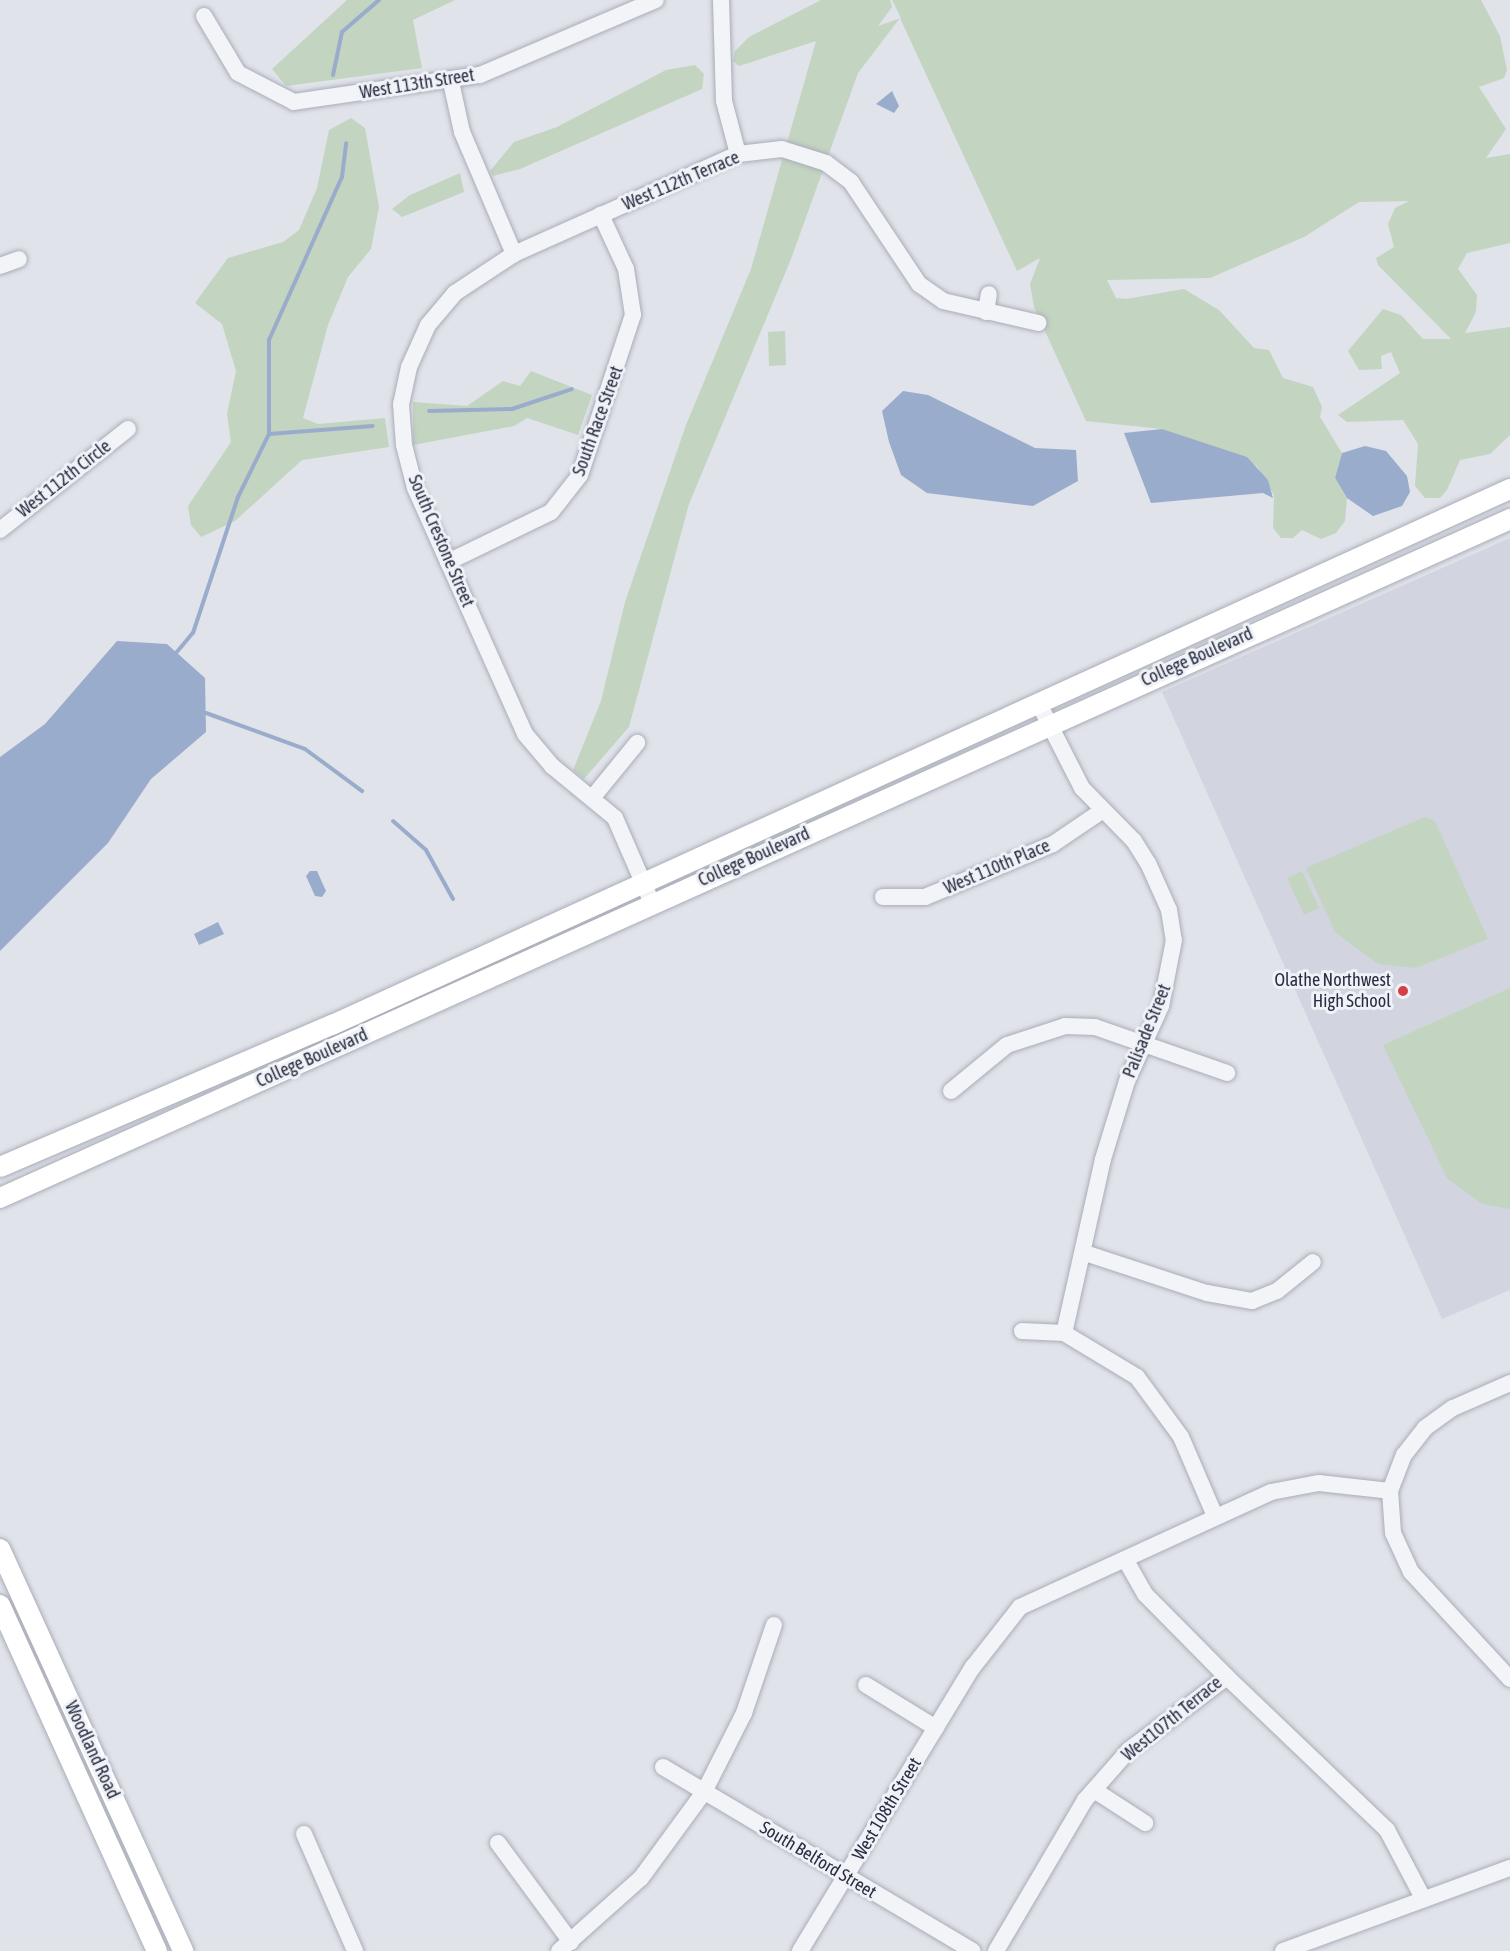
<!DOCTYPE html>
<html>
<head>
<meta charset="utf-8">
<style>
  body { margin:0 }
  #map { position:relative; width:1510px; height:1951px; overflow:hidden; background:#e0e3ea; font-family:"Asap Condensed",sans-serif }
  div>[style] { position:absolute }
  .built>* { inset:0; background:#d2d5df }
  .green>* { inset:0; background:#c3d4c1 }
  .water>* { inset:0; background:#9aaccb }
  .stream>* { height:4px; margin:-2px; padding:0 2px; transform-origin:2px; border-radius:2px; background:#9aaccb }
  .roads { filter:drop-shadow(0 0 2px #a9adb8) drop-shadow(0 0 2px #a9adb8) }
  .minor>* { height:16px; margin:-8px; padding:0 8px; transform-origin:8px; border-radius:8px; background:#f3f4f8 }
  .major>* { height:20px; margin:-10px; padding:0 10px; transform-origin:10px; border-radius:10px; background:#fff }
  .dots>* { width:16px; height:16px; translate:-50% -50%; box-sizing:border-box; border:3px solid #f0f2f7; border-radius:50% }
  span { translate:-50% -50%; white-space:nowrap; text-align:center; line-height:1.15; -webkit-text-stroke:6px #f0f2f7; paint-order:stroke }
  .street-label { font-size:18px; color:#282e42 }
  .poi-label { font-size:18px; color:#282e42 }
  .right { translate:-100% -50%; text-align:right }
</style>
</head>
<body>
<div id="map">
  <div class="built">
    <i style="clip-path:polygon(1510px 538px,1510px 1290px,1442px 1319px,1162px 692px)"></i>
  </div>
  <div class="green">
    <i style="clip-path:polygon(347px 0,455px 0,413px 20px,422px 68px,286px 86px,272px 69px)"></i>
    <i style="clip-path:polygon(821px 0,890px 0,892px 7px,878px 26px,901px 18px,892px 0,1481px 0,1500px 36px,1507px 70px,1504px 78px,1479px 87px,1506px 129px,1486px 158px,1510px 154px,1510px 243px,1467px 253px,1458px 269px,1477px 295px,1476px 312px,1465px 333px,1510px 327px,1510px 435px,1490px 454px,1460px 460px,1447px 490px,1440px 498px,1425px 498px,1415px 486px,1418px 444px,1403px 420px,1347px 422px,1338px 415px,1400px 373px,1391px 352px,1381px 356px,1382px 369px,1359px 370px,1348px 351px,1383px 309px,1401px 315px,1423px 339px,1451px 339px,1378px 265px,1376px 258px,1394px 247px,1388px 224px,1395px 208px,1409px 201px,1359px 202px,1304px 237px,1210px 278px,1107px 280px,1116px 298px,1126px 299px,1184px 289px,1219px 310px,1254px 348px,1269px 350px,1283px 378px,1313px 387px,1322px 407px,1320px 417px,1342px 453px,1335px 478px,1347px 498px,1345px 521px,1336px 533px,1321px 539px,1302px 530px,1293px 538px,1281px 538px,1273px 528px,1274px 495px,1257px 466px,1162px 429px,1086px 421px,1034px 307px,1030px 284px,1040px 258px,1017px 271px,900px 18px,858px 73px,791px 259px,689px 504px,629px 727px,584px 779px,573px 770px,601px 701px,625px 602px,686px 425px,751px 269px,816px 41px,739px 66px,733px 61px,735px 51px,749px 37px)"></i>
    <i style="clip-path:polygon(695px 65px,704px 74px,702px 89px,520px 169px,493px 176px,490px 171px,514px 142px,557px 127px,666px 70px)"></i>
    <i style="clip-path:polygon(351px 118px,365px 128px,379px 207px,371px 249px,348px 277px,328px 325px,303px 418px,318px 424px,385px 418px,389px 447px,302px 460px,235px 521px,201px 537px,191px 525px,188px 506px,231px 442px,227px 414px,236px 371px,222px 324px,195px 303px,228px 258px,283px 242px,299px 230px,317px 188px,329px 130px)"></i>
    <i style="clip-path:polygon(460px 173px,464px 192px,402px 217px,392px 209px,410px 195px)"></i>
    <i style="clip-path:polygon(785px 331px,786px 365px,769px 366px,768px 332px)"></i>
    <i style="clip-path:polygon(531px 371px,592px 395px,578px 435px,527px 418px,514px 426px,413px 445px,413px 402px,467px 406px,503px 381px,520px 386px)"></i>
    <i style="clip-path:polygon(1425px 817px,1435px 821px,1488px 939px,1416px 968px,1378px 964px,1335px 932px,1306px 868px)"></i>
    <i style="clip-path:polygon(1302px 871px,1319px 908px,1304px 915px,1287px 878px)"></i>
    <i style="clip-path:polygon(1510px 988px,1510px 1209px,1482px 1204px,1447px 1178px,1383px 1045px)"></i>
  </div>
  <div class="water">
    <i style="clip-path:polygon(892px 91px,899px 106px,894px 113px,876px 104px)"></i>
    <i style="clip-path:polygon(903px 391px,928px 395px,1035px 448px,1076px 450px,1078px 481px,1033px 506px,927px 493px,901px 475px,889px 442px,882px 411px)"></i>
    <i style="clip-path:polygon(1162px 429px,1247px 457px,1268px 480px,1273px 498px,1263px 493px,1151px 503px,1124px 433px)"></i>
    <i style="clip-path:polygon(1365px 446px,1386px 451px,1407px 476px,1410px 492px,1402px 506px,1373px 516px,1347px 498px,1335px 478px,1342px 453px)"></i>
    <i style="clip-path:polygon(117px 641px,167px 644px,205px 678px,206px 732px,151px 779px,108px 843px,0 951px,0 757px,45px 724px)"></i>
    <i style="clip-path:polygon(310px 871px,317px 871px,326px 891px,322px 897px,315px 896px,306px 876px)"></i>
    <i style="clip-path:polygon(218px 922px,224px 934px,199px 945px,194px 934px)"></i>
  </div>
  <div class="stream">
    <i style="left:333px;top:75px;width:44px;rotate:-78.2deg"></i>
    <i style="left:342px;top:32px;width:49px;rotate:-40.9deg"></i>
    <i style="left:429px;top:411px;width:83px;rotate:-1.4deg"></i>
    <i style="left:512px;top:409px;width:63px;rotate:-18.4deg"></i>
    <i style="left:269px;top:434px;width:104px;rotate:-4.4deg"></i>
    <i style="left:176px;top:653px;width:26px;rotate:-50deg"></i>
    <i style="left:193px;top:633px;width:143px;rotate:-71.7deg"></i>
    <i style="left:238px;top:497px;width:70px;rotate:-63.8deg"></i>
    <i style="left:269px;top:434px;width:94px;rotate:-90deg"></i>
    <i style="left:269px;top:340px;width:179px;rotate:-65.9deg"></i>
    <i style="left:342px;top:177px;width:34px;rotate:-83deg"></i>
    <i style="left:206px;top:713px;width:105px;rotate:20deg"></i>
    <i style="left:305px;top:749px;width:71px;rotate:36.4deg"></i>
    <i style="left:393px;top:821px;width:44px;rotate:41.3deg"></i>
    <i style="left:426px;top:850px;width:56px;rotate:61.1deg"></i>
  </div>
  <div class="roads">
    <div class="minor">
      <i style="left:721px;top:0;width:101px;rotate:88.3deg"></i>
      <i style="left:724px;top:101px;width:55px;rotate:75.2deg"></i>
      <i style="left:204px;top:16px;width:66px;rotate:59.2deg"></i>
      <i style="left:238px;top:73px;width:63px;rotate:27.4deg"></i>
      <i style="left:294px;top:102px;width:188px;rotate:-8.3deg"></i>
      <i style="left:480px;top:75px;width:191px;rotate:-23.1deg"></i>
      <i style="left:451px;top:82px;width:51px;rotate:77.6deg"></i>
      <i style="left:462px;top:132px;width:133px;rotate:66.9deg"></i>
      <i style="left:514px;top:254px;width:71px;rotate:146.5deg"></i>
      <i style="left:455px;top:293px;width:42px;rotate:130.2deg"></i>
      <i style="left:428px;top:325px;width:46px;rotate:114.3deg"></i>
      <i style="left:409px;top:367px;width:38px;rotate:102deg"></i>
      <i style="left:401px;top:404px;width:41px;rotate:85.8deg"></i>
      <i style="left:404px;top:445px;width:44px;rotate:75.7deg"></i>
      <i style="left:415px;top:488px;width:269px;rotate:65.9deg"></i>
      <i style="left:525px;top:734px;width:42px;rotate:49.8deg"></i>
      <i style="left:552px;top:766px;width:82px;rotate:39.5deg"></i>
      <i style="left:615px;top:818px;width:93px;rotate:66.5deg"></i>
      <i style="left:514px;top:254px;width:245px;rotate:-24.1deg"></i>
      <i style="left:738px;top:154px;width:44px;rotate:-6.5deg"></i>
      <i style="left:782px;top:149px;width:46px;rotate:17.7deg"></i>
      <i style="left:826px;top:163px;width:31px;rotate:37deg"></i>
      <i style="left:851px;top:182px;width:123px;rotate:56.3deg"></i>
      <i style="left:919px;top:284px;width:29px;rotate:35deg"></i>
      <i style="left:943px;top:301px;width:98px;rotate:13deg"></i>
      <i style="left:0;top:266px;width:20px;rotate:-20deg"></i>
      <i style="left:986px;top:312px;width:18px;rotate:-81deg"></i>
      <i style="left:0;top:530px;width:163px;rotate:-38.3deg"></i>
      <i style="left:448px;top:562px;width:114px;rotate:-25.9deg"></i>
      <i style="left:551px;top:512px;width:47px;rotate:-51.9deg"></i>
      <i style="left:580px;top:475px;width:169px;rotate:-71.7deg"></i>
      <i style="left:633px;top:315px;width:47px;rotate:-98.7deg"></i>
      <i style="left:626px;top:269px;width:60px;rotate:-114.8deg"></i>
      <i style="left:1038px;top:702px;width:97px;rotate:62.9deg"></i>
      <i style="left:1082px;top:788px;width:74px;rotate:45.5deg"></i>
      <i style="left:1134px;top:841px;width:26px;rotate:58deg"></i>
      <i style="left:1148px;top:863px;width:51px;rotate:65.9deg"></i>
      <i style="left:1169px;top:910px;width:30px;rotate:81deg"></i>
      <i style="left:1174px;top:940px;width:67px;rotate:101.1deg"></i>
      <i style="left:1161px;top:1006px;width:82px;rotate:114.4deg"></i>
      <i style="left:1127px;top:1081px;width:82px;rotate:107.1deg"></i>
      <i style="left:1103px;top:1159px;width:178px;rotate:102.6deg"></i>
      <i style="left:1064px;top:1333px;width:85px;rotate:31.1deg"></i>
      <i style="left:1137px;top:1377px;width:74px;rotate:53.7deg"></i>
      <i style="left:1181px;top:1437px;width:86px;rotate:66.7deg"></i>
      <i style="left:593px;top:797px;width:70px;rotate:-50.8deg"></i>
      <i style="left:883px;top:897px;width:42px"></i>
      <i style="left:925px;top:897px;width:139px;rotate:-22.5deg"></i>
      <i style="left:1053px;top:844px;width:60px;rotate:-34.2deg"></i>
      <i style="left:951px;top:1091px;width:72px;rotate:-39.4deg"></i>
      <i style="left:1007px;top:1045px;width:61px;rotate:-18.1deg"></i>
      <i style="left:1065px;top:1026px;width:30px;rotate:2deg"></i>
      <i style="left:1095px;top:1027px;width:140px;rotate:19.2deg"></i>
      <i style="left:1085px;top:1253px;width:128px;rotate:18.2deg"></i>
      <i style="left:1207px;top:1293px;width:46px;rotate:10.1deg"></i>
      <i style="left:1252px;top:1301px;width:27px;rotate:-22deg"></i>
      <i style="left:1277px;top:1291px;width:46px;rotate:-38.9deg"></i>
      <i style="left:1022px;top:1331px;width:42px;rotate:2.7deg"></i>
      <i style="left:1390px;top:1491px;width:42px;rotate:85.9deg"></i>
      <i style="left:1393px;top:1533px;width:43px;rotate:65.2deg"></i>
      <i style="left:1411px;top:1572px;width:146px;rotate:47.2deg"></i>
      <i style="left:1227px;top:1677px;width:221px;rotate:43.7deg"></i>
      <i style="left:1387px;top:1830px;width:75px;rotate:62.1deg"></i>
      <i style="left:866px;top:1685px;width:82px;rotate:31.6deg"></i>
      <i style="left:663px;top:1767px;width:360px;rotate:30.7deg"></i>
      <i style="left:1094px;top:1790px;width:61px;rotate:32.9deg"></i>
      <i style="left:304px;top:1834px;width:128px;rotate:66.4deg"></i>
      <i style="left:498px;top:1843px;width:123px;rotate:53.6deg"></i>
      <i style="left:559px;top:1951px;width:110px;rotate:-41.7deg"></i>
      <i style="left:641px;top:1878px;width:107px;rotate:-53.8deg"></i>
      <i style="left:704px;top:1792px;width:89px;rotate:-63.1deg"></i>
      <i style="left:744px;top:1713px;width:93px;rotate:-71.2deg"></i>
      <i style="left:800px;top:1951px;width:333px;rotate:-58.7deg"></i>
      <i style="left:973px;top:1667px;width:76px;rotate:-51.9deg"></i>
      <i style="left:1020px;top:1607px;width:276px;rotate:-24.6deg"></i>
      <i style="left:1271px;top:1492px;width:49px;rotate:-10.6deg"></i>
      <i style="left:1319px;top:1483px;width:71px;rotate:6.4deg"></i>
      <i style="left:1390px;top:1491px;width:39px;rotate:-69deg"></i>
      <i style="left:1404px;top:1455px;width:34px;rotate:-52deg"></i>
      <i style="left:1425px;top:1428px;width:34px;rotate:-36deg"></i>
      <i style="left:1453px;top:1408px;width:62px;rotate:-23.7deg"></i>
      <i style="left:996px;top:1951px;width:175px;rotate:-59.5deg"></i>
      <i style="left:1085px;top:1800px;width:67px;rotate:-48.7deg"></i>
      <i style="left:1129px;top:1750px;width:122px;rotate:-36.7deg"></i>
      <i style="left:1227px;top:1677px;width:117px;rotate:-134.7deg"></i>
      <i style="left:1145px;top:1594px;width:40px;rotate:-119.7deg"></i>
      <i style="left:1283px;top:1951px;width:242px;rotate:-20.1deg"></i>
    </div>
    <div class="major">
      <i style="left:0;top:1167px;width:361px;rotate:-23.2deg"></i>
      <i style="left:332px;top:1025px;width:1294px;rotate:-24.47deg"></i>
      <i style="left:0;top:1198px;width:1656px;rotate:-24.21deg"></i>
      <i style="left:0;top:1549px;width:442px;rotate:65.5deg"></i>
      <i style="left:0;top:1605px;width:380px;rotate:65.6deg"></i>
    </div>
  </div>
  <div class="dots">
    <i style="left:1403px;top:991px;background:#d34145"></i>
  </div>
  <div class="street-label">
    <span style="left:417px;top:84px;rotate:-9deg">West 113th Street</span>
    <span style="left:681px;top:181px;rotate:-23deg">West 112th Terrace</span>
    <span style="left:598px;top:421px;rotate:-70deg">South Race Street</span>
    <span style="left:64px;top:479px;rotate:-38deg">West 112th Circle</span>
    <span style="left:441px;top:541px;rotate:67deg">South Crestone Street</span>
    <span style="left:1197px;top:657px;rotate:-24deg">College Boulevard</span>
    <span style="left:754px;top:857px;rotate:-24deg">College Boulevard</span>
    <span style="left:997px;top:867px;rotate:-23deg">West 110th Place</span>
    <span style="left:1147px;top:1031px;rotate:-68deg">Palisade Street</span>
    <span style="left:312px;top:1058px;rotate:-24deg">College Boulevard</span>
    <span style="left:1172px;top:1719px;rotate:-39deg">West107th Terrace</span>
    <span style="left:92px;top:1750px;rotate:65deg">Woodland Road</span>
    <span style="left:887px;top:1809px;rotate:-59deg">West 108th Street</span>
    <span style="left:818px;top:1860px;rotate:31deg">South Belford Street</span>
  </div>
  <div class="poi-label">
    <span class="right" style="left:1391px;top:991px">Olathe Northwest<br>High School</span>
  </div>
</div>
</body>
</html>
